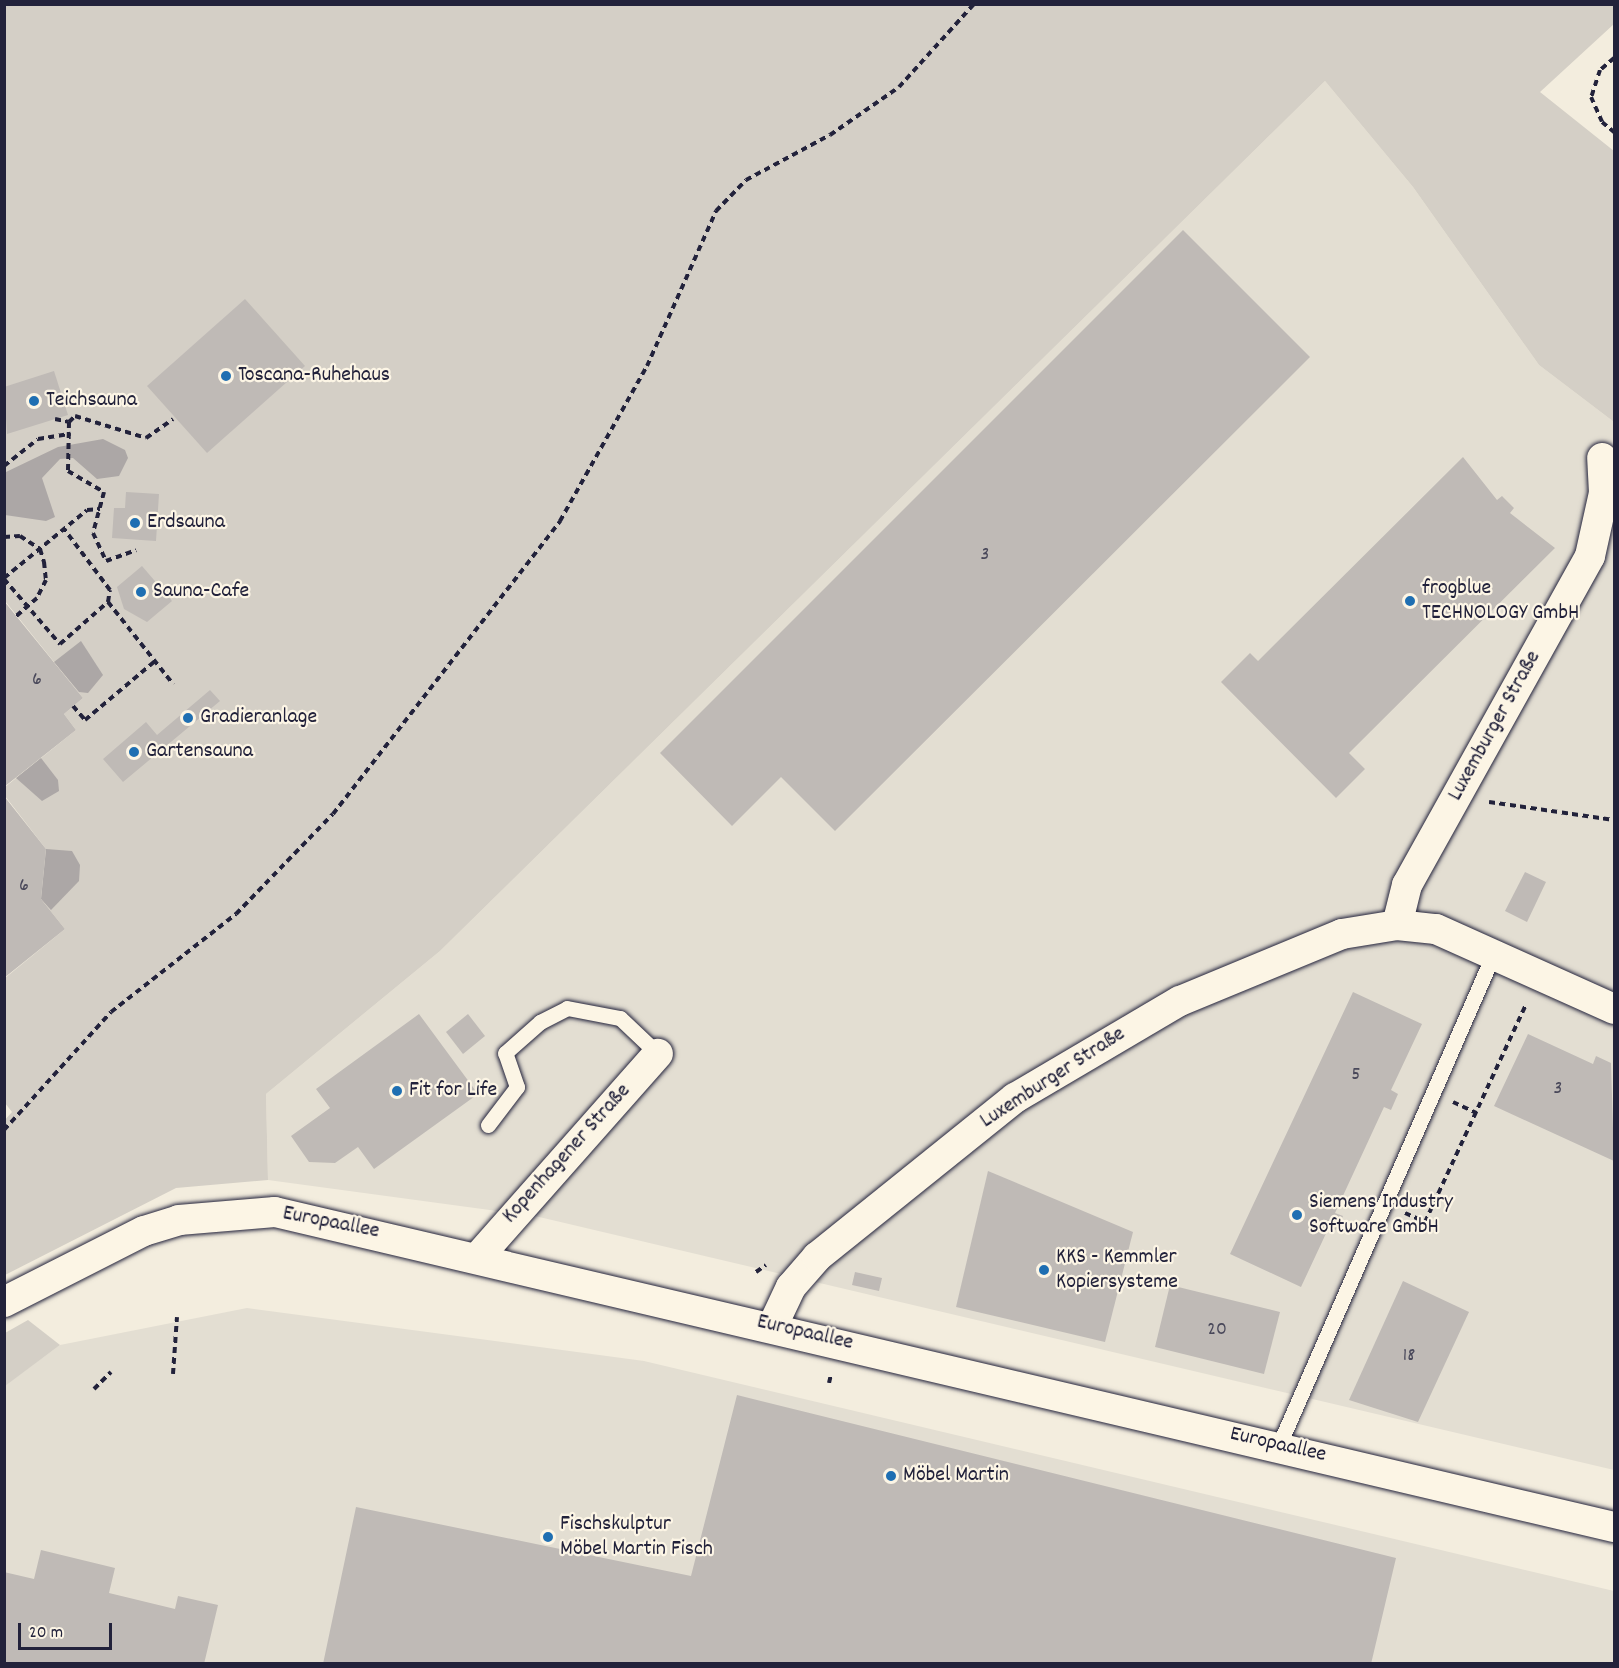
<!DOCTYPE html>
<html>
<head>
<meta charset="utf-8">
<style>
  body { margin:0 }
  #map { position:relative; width:1619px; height:1668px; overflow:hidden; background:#f3edde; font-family:Dekko,sans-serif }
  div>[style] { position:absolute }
  .built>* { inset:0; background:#e3ded2 }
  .green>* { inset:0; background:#d4cfc6 }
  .water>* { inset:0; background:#aca7a6 }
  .building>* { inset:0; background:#bfbab6 }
  .path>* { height:4px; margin-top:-2px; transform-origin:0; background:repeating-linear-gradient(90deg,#22223b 0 6px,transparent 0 10.5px) }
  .roads { filter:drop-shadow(0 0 2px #22223b) drop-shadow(0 0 2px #22223b) }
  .lane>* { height:15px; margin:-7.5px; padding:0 7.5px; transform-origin:7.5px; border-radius:7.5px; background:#fcf5e5 }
  .street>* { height:30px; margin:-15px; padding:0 15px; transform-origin:15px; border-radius:15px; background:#fcf5e5 }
  .dots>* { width:16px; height:16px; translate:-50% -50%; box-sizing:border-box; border:3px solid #fcf5e5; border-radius:50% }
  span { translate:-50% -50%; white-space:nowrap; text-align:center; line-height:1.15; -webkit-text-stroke:4.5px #fcf5e5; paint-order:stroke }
  .number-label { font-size:20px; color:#49485a }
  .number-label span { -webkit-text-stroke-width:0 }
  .poi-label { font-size:22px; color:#22223b }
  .left { translate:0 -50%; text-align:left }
  .street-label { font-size:22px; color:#22223b }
  .frame { position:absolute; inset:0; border:6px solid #22223b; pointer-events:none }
  .scale { position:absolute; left:18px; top:1623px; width:94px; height:27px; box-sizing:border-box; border:3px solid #22223b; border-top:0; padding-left:8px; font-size:18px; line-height:21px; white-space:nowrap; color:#22223b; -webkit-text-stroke:4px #fcf5e5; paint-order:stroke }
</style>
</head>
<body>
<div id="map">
  <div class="built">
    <i style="clip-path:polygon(1325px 81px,1413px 187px,1539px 365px,1614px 422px,1614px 1470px,535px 1216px,268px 1180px,266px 1094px,440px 951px)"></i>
    <i style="clip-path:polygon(247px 1308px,644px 1361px,1614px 1591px,1614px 1663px,5px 1663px,4px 1386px,60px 1345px)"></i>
  </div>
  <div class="green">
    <i style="clip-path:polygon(5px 5px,1614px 5px,1614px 24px,1540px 92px,1614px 151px,1614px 422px,1539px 365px,1413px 187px,1325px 81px,440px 951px,266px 1094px,268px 1180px,176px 1188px,5px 1275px,4px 1121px,12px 1112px,5px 1103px,5px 978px,65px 929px,41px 899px,46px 849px,5px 796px,5px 787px,76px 730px,64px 714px,83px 698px,5px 601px)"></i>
    <i style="clip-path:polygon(28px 1320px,60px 1345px,5px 1386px,5px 1333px)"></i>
  </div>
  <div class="water">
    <i style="clip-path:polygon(103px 439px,125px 450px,128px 458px,119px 476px,97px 479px,73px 458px,60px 459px,42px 478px,55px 517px,46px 521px,5px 515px,6px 472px,58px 447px)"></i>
    <i style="clip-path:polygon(81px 641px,103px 675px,88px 693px,79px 692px,54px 662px)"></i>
    <i style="clip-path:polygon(41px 758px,58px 780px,59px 791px,42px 801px,16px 778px)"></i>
    <i style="clip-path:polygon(46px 849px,72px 851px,80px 865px,79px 881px,51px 910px,41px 899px)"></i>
  </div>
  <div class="building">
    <i style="clip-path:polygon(1183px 230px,1310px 357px,835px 831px,781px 777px,732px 826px,660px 753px)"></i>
    <i style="clip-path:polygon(245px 299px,305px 366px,207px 453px,147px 386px)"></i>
    <i style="clip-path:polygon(54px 371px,68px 415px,7px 434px,4px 387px)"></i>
    <i style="clip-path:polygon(1463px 457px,1497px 500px,1502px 496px,1514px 508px,1510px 513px,1555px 548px,1349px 753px,1365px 769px,1336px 798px,1221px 682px,1250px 653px,1258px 661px)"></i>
    <i style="clip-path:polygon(126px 492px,159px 494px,156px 541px,112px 538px,114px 508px,125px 508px)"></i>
    <i style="clip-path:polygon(142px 566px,172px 601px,147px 622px,124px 609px,117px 587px)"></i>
    <i style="clip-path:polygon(4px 601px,83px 698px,64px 714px,76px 730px,4px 787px)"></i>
    <i style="clip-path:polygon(210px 690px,220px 701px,123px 782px,103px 759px,146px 722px,157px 735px)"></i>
    <i style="clip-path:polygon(4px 796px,46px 849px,41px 899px,65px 929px,4px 978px)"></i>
    <i style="clip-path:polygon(1525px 872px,1546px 882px,1527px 922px,1505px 911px)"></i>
    <i style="clip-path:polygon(1353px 992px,1422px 1024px,1391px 1090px,1398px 1094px,1391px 1110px,1384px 1107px,1335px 1213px,1343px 1216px,1336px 1230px,1329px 1227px,1301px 1287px,1230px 1254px)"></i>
    <i style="clip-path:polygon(419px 1014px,478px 1094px,374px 1169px,358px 1147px,335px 1163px,309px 1162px,291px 1136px,330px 1108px,316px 1089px)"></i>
    <i style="clip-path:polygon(468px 1014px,485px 1036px,463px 1054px,446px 1032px)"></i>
    <i style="clip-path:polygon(1528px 1034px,1593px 1064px,1596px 1056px,1611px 1063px,1614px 1161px,1494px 1106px)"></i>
    <i style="clip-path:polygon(988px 1171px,1133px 1232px,1105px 1342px,956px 1307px)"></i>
    <i style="clip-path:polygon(855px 1272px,882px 1278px,879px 1291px,852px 1285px)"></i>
    <i style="clip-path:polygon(1403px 1281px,1469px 1312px,1418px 1422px,1349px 1400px)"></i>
    <i style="clip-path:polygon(1170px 1285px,1280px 1312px,1264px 1374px,1155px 1347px)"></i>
    <i style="clip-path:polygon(737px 1395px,1396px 1558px,1371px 1664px,323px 1664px,356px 1507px,691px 1576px)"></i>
    <i style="clip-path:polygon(41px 1550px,115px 1568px,109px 1593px,175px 1609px,178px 1596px,218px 1605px,204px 1664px,4px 1664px,4px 1572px,34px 1579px)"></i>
  </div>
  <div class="path">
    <i style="left:1614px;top:58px;width:18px;rotate:139deg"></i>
    <i style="left:1600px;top:70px;width:28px;rotate:108deg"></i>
    <i style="left:1591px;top:97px;width:27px;rotate:66deg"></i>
    <i style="left:1602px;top:122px;width:16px;rotate:40deg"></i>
    <i style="left:55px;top:419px;width:14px;rotate:12deg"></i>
    <i style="left:69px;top:422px;width:49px;rotate:91.2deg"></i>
    <i style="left:68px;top:471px;width:42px;rotate:30.3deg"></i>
    <i style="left:104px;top:492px;width:42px;rotate:105deg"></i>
    <i style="left:93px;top:533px;width:31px;rotate:65deg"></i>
    <i style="left:106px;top:561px;width:32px;rotate:-20deg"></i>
    <i style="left:69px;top:422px;width:8px;rotate:-45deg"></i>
    <i style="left:75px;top:416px;width:74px;rotate:17.2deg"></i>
    <i style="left:146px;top:438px;width:33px;rotate:-35deg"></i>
    <i style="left:4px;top:466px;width:43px;rotate:-38.5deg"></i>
    <i style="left:38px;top:439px;width:33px;rotate:-9deg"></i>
    <i style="left:4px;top:537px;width:16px;rotate:-4deg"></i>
    <i style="left:20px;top:536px;width:24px;rotate:33deg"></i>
    <i style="left:40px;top:549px;width:14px;rotate:73deg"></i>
    <i style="left:44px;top:562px;width:18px;rotate:84deg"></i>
    <i style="left:46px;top:580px;width:20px;rotate:117deg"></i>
    <i style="left:37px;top:598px;width:28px;rotate:139deg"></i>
    <i style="left:4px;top:578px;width:107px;rotate:-39.3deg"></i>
    <i style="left:87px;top:510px;width:13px;rotate:-4deg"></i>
    <i style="left:4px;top:579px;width:86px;rotate:49.3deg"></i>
    <i style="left:60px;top:644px;width:64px;rotate:-41.2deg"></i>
    <i style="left:108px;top:602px;width:12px;rotate:-81deg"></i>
    <i style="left:110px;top:590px;width:76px;rotate:-127deg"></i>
    <i style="left:108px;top:602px;width:105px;rotate:51.6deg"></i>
    <i style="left:73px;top:706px;width:18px;rotate:49deg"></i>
    <i style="left:85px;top:720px;width:92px;rotate:-40.1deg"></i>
    <i style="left:1489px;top:802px;width:126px;rotate:8.2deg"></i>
    <i style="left:1453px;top:1102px;width:26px;rotate:25deg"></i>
    <i style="left:4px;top:1130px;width:159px;rotate:-47.8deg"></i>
    <i style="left:111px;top:1012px;width:159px;rotate:-38.1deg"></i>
    <i style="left:236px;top:914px;width:139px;rotate:-45.9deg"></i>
    <i style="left:333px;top:814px;width:371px;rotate:-52.2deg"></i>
    <i style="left:560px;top:521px;width:178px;rotate:-60.7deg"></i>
    <i style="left:647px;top:366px;width:170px;rotate:-66deg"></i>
    <i style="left:716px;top:211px;width:43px;rotate:-45.9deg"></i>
    <i style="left:746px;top:180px;width:95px;rotate:-28.2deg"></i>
    <i style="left:830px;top:135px;width:84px;rotate:-34.8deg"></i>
    <i style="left:899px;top:87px;width:112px;rotate:-47.9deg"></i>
    <i style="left:1405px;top:1213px;width:22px;rotate:24deg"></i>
    <i style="left:1425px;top:1222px;width:240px;rotate:-65.1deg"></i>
    <i style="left:756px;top:1272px;width:12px;rotate:-35deg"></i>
    <i style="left:173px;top:1374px;width:57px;rotate:-86deg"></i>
    <i style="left:829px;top:1383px;width:9px;rotate:-77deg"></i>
    <i style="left:94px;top:1389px;width:24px;rotate:-45deg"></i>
  </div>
  <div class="roads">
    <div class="lane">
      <i style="left:488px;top:1125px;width:48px;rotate:-52.7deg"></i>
      <i style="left:517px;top:1087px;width:36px;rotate:-109deg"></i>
      <i style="left:505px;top:1053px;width:47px;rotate:-41.5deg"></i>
      <i style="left:540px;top:1022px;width:30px;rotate:-27deg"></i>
      <i style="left:567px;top:1008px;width:54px;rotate:10.7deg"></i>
      <i style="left:620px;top:1018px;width:52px;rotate:43.5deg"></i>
      <i style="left:1279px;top:1445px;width:537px;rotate:-66.4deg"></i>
    </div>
    <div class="street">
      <i style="left:1397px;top:925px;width:41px;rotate:-76deg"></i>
      <i style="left:1407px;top:885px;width:376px;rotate:-60.9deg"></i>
      <i style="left:1590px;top:556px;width:65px;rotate:-77.5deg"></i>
      <i style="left:1604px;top:493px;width:35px;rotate:-93deg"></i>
      <i style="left:479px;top:1256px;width:270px;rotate:-48.5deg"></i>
      <i style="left:4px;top:1302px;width:157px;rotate:-26.9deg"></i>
      <i style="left:144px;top:1231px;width:37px;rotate:-17deg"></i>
      <i style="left:179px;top:1220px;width:96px;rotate:-4.8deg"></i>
      <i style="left:275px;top:1212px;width:1376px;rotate:13.24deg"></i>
      <i style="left:773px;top:1325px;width:42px;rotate:-64.7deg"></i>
      <i style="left:791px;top:1287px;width:40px;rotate:-49deg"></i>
      <i style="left:817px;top:1257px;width:254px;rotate:-38.8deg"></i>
      <i style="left:1015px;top:1098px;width:191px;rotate:-30.5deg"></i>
      <i style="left:1180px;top:1001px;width:175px;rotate:-22.5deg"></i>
      <i style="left:1342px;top:934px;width:56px;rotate:-9.3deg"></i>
      <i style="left:1397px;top:925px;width:39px;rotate:6deg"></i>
      <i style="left:1436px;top:929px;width:195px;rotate:24.2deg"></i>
    </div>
  </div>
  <div class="dots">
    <i style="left:226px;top:376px;background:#1f6fb2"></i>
    <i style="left:34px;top:401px;background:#1f6fb2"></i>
    <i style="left:135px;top:523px;background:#1f6fb2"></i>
    <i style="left:141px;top:592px;background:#1f6fb2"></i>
    <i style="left:1410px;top:601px;background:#1f6fb2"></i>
    <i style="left:188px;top:718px;background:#1f6fb2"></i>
    <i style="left:134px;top:752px;background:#1f6fb2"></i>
    <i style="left:397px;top:1091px;background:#1f6fb2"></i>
    <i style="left:1297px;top:1215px;background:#1f6fb2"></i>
    <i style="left:1044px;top:1270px;background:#1f6fb2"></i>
    <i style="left:891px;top:1476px;background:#1f6fb2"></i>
    <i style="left:548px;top:1537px;background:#1f6fb2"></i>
  </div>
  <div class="number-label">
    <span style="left:985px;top:555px">3</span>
    <span style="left:37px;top:680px">6</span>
    <span style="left:24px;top:886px">6</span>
    <span style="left:1356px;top:1075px">5</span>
    <span style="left:1558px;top:1089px">3</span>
    <span style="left:1217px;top:1330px">20</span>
    <span style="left:1409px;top:1356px">18</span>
  </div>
  <div class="poi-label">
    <span class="left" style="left:238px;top:376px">Toscana-Ruhehaus</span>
    <span class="left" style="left:46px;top:401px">Teichsauna</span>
    <span class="left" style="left:147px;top:523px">Erdsauna</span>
    <span class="left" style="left:1422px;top:601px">frogblue<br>TECHNOLOGY GmbH</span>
    <span class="left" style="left:153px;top:592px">Sauna-Cafe</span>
    <span class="left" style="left:200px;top:718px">Gradieranlage</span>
    <span class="left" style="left:146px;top:752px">Gartensauna</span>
    <span class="left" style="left:409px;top:1091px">Fit for Life</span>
    <span class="left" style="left:1309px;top:1215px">Siemens Industry<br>Software GmbH</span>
    <span class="left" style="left:1056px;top:1270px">KKS - Kemmler<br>Kopiersysteme</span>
    <span class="left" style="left:903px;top:1476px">Möbel Martin</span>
    <span class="left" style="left:560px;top:1537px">Fischskulptur<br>Möbel Martin Fisch</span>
  </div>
  <div class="street-label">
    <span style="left:1495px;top:726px;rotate:-61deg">Luxemburger Straße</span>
    <span style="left:1053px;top:1078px;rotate:-33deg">Luxemburger Straße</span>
    <span style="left:567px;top:1154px;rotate:-48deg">Kopenhagener Straße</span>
    <span style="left:331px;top:1223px;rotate:11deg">Europaallee</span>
    <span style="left:805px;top:1333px;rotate:13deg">Europaallee</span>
    <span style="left:1278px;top:1445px;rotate:13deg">Europaallee</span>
  </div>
  <div class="frame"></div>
  <div class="scale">20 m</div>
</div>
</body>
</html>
